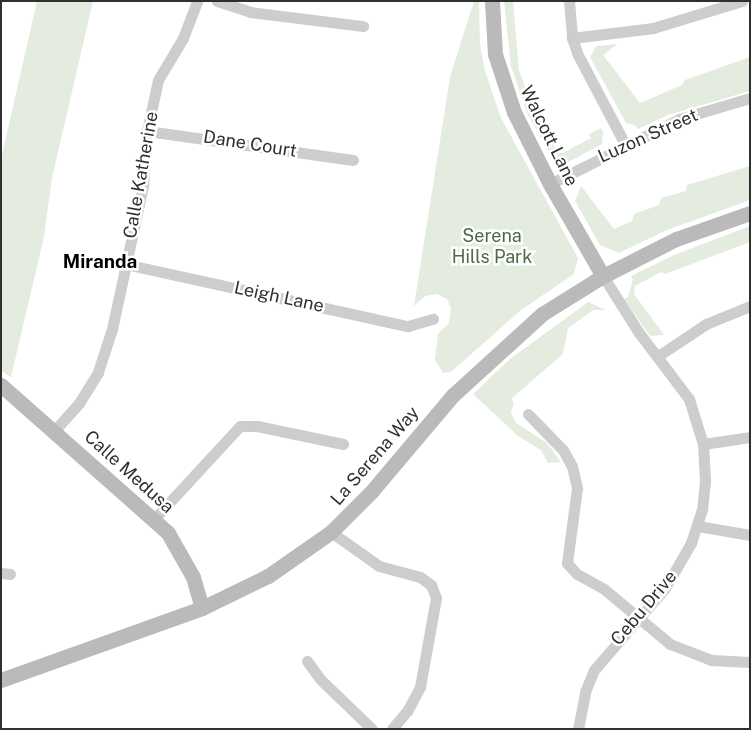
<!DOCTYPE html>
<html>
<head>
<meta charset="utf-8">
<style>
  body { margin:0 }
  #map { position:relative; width:751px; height:730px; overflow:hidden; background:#fff; font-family:"Public Sans",sans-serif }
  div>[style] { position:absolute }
  .green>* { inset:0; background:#e3ecde }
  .street>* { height:11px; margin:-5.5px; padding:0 5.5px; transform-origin:5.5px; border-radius:5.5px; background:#cdcdcd }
  .secondary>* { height:15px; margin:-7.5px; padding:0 7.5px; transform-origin:7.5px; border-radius:7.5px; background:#bababa }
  span { translate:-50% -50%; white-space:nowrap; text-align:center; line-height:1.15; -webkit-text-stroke:5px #fff; paint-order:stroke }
  .street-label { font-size:18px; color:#303030 }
  .park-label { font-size:18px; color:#4b6b3d }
  .neighbourhood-label { font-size:19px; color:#000; font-weight:700 }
  .frame { position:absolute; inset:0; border:2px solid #303030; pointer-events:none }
</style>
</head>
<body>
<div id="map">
  <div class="green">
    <i style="clip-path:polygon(37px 1px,93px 1px,52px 178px,44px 237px,11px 377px,1px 371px,1px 159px)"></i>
    <i style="clip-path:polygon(474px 1px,479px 1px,480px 44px,485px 71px,501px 118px,578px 258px,574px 274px,521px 310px,451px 372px,443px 373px,435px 360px,438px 334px,449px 323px,451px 308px,447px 299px,437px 294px,425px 296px,414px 306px,450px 77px)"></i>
    <i style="clip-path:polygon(504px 1px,513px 1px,519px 70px,533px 108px,557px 152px,563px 153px,591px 138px,589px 134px,601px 128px,603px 132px,602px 144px,568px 162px,551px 156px,527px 113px,511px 66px)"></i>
    <i style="clip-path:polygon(618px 44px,603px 55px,640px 103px,682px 85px,685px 80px,750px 57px,750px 91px,668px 115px,638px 129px,635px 125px,626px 123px,590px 57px,596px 46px)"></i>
    <i style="clip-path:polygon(750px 166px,750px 200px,667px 230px,619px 253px,600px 245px,575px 201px,581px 186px,614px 229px,632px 221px,634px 214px,659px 205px,661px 198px,686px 191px,687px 185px)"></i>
    <i style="clip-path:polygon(750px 226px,750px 242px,665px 274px,661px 272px,635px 286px,634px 294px,664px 335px,650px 336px,624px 299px,628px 297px,633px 280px,631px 276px,674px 255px)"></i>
    <i style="clip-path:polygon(588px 302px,606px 310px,593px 310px,568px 328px,563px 354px,511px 399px,514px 402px,511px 413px,516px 423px,547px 443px,561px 462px,548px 463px,541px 450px,518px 436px,473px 394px,510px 359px)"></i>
  </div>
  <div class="street">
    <i style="left:217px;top:1px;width:35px;rotate:18deg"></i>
    <i style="left:250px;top:12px;width:114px;rotate:7.1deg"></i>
    <i style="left:569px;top:1px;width:37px;rotate:85deg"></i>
    <i style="left:572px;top:38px;width:18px;rotate:71deg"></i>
    <i style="left:578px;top:55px;width:101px;rotate:62.2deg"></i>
    <i style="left:572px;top:38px;width:82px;rotate:-7deg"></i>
    <i style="left:653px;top:28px;width:93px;rotate:-16.9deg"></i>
    <i style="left:147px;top:131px;width:208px;rotate:8deg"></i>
    <i style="left:550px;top:184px;width:144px;rotate:-26.7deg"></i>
    <i style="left:679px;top:119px;width:74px;rotate:-16.5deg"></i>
    <i style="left:125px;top:264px;width:290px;rotate:12.4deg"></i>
    <i style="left:408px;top:326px;width:26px;rotate:-16deg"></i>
    <i style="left:658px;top:356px;width:58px;rotate:-33.7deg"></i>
    <i style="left:706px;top:324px;width:48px;rotate:-22.2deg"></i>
    <i style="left:528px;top:414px;width:50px;rotate:45.8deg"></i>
    <i style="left:563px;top:450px;width:18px;rotate:61deg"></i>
    <i style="left:572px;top:466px;width:23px;rotate:77deg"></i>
    <i style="left:577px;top:488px;width:76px;rotate:97.6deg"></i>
    <i style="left:567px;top:563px;width:15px;rotate:48deg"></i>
    <i style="left:577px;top:574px;width:31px;rotate:29deg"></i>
    <i style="left:604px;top:589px;width:86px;rotate:39.8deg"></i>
    <i style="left:670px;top:644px;width:44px;rotate:21.3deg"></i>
    <i style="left:711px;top:660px;width:39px;rotate:3deg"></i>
    <i style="left:54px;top:431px;width:38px;rotate:-48deg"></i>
    <i style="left:79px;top:403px;width:36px;rotate:-58deg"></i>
    <i style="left:98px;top:372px;width:45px;rotate:-72deg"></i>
    <i style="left:112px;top:329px;width:146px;rotate:-77.8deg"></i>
    <i style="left:143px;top:186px;width:55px;rotate:-85.8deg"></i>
    <i style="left:147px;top:131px;width:52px;rotate:-77.8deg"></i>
    <i style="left:158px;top:80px;width:49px;rotate:-59.2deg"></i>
    <i style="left:183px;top:38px;width:40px;rotate:-69deg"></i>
    <i style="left:703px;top:444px;width:48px;rotate:-8.5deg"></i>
    <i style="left:155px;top:518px;width:125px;rotate:-47.3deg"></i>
    <i style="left:240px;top:426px;width:17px"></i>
    <i style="left:257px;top:426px;width:88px;rotate:11.8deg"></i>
    <i style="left:698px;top:526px;width:53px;rotate:9.8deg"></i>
    <i style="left:331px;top:532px;width:59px;rotate:35.3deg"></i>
    <i style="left:379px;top:566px;width:42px;rotate:15deg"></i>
    <i style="left:420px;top:577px;width:14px;rotate:36deg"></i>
    <i style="left:431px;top:585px;width:14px;rotate:69deg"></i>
    <i style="left:436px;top:598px;width:90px;rotate:100.2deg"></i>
    <i style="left:420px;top:687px;width:27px;rotate:118deg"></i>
    <i style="left:407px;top:711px;width:23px;rotate:130deg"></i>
    <i style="left:1px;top:573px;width:9px;rotate:6deg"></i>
    <i style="left:307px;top:661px;width:22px;rotate:54deg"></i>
    <i style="left:320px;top:679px;width:72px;rotate:43.9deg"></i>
    <i style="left:578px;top:729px;width:38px;rotate:-79deg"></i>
    <i style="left:585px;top:692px;width:24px;rotate:-68deg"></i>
    <i style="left:594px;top:670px;width:108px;rotate:-49.1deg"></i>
    <i style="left:665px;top:588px;width:52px;rotate:-60deg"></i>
    <i style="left:691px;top:543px;width:35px;rotate:-72deg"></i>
    <i style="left:702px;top:510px;width:29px;rotate:-84deg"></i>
    <i style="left:705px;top:481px;width:37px;rotate:-93deg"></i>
    <i style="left:703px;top:444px;width:47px;rotate:-107.3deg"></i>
    <i style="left:689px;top:399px;width:83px;rotate:-127.1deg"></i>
    <i style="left:639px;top:333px;width:67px;rotate:-122.3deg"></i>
  </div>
  <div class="secondary">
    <i style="left:492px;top:1px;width:53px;rotate:86.8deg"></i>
    <i style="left:495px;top:54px;width:61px;rotate:71.9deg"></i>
    <i style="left:514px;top:112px;width:80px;rotate:63.4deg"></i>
    <i style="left:550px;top:184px;width:106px;rotate:60.1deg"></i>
    <i style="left:1px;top:385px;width:223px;rotate:41.5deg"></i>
    <i style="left:168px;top:533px;width:51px;rotate:60.4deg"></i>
    <i style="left:193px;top:577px;width:32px;rotate:74deg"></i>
    <i style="left:1px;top:680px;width:214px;rotate:-19.7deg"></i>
    <i style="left:202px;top:608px;width:73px;rotate:-25.9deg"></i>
    <i style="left:268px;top:576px;width:77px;rotate:-34.9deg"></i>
    <i style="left:331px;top:532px;width:57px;rotate:-45deg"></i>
    <i style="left:371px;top:492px;width:126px;rotate:-49.8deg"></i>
    <i style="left:452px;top:396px;width:122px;rotate:-42.3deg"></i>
    <i style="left:542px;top:314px;width:72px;rotate:-31.9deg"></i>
    <i style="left:603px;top:276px;width:82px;rotate:-26.9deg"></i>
    <i style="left:676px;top:239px;width:78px;rotate:-19.4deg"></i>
  </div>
  <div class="street-label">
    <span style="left:549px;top:136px;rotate:64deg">Walcott Lane</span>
    <span style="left:648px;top:136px;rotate:-24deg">Luzon Street</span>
    <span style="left:250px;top:144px;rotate:9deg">Dane Court</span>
    <span style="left:141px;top:175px;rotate:-80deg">Calle Katherine</span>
    <span style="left:279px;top:297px;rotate:12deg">Leigh Lane</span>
    <span style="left:375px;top:456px;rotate:-49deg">La Serena Way</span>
    <span style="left:129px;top:472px;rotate:42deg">Calle Medusa</span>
    <span style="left:644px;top:608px;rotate:-50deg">Cebu Drive</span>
  </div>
  <div class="park-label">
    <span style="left:492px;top:247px">Serena<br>Hills Park</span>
  </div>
  <div class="neighbourhood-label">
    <span style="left:100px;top:262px">Miranda</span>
  </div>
  <div class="frame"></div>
</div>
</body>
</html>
